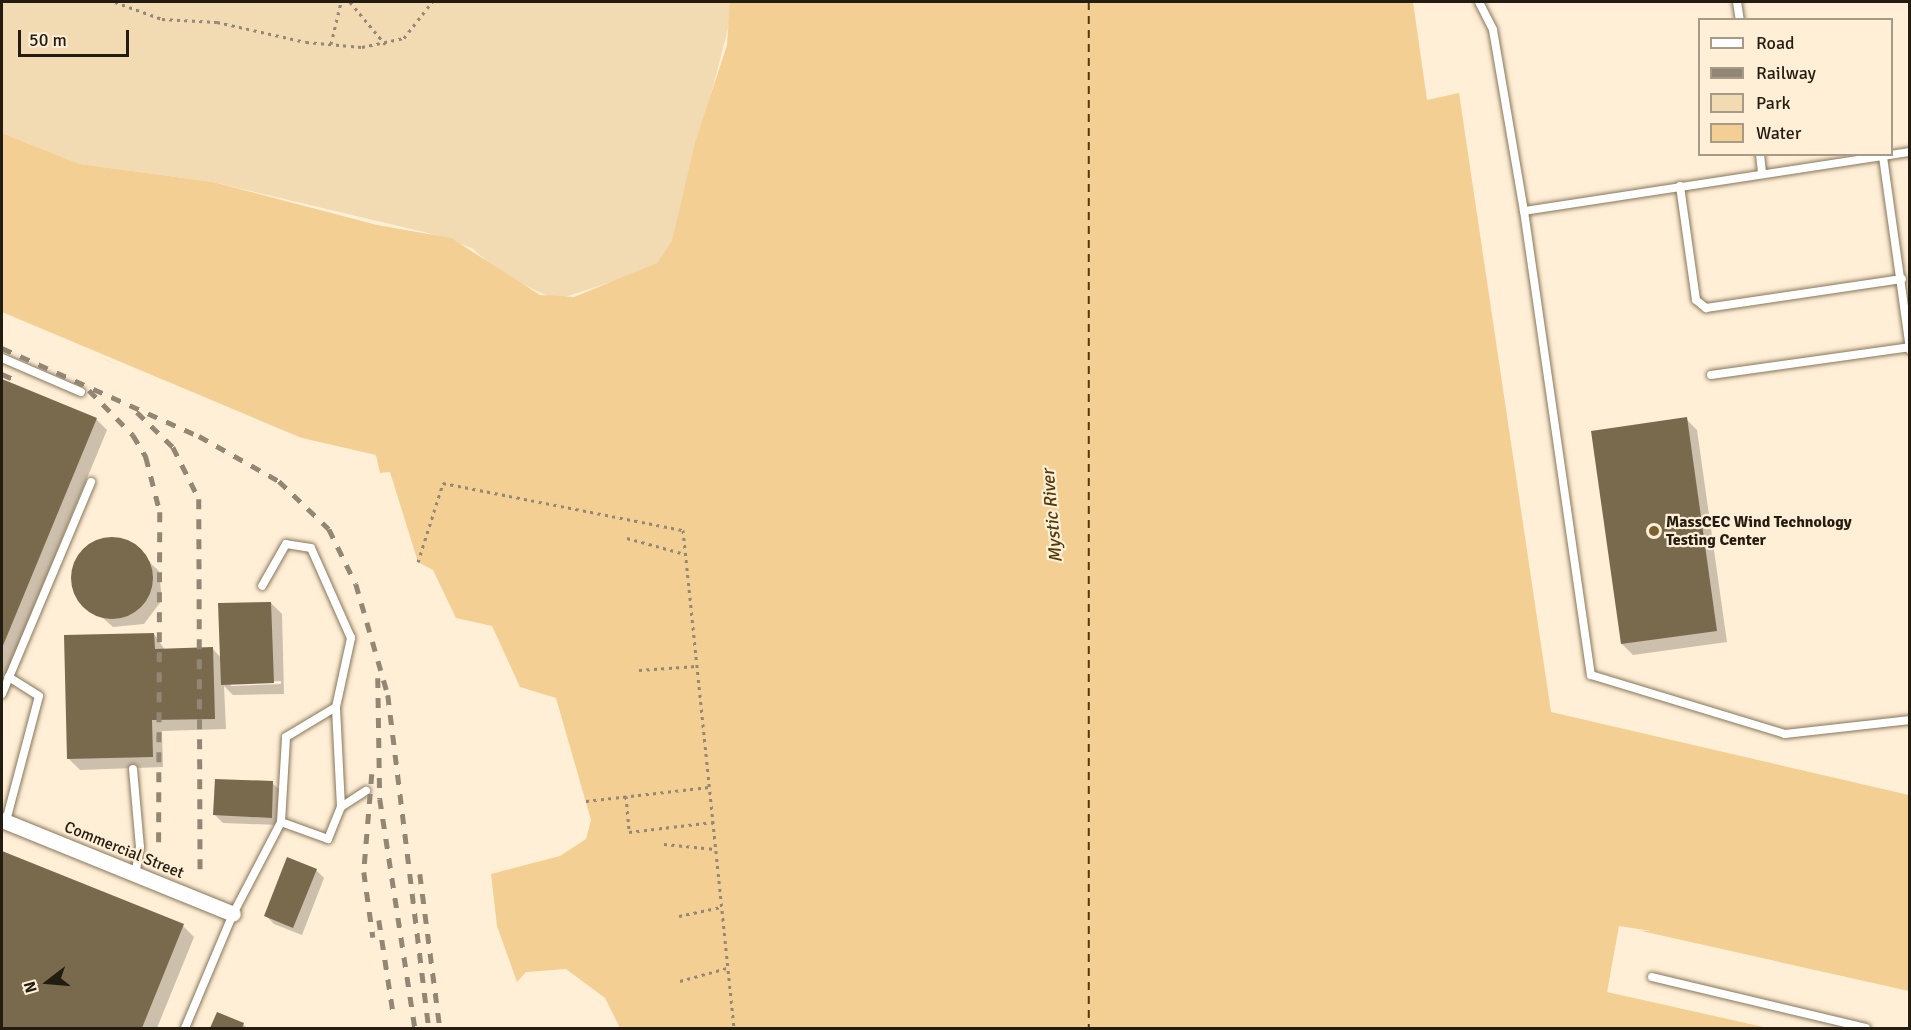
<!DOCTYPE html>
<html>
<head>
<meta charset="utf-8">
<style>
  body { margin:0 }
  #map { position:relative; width:1911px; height:1030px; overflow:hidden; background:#ffefd6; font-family:Signika,sans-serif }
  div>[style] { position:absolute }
  .green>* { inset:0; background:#f2dab2 }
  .water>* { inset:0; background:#f4cf93 }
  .pier>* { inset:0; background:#ffefd6 }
  .shadow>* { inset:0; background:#0003 }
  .ferry>* { height:1.5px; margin-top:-0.75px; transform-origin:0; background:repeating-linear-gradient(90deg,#523a08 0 8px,transparent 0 14px) }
  .building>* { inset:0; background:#79694d }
  .round { border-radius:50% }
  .path>* { height:3px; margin-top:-1.5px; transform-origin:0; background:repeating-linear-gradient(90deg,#938875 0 3px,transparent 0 7.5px) }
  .roads { filter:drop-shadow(0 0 2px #87765a) drop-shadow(0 0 2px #87765a) }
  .service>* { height:8px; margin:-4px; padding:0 4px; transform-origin:4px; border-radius:4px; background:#fff }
  .minor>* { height:15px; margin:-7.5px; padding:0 7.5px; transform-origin:7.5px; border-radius:7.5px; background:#fff }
  .rail>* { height:4.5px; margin-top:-2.25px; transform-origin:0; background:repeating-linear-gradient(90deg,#928774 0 10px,transparent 0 20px) }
  .dots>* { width:16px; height:16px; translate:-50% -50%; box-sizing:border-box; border:3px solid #ffefd6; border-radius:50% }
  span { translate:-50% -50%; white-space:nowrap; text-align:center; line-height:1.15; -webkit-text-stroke:4.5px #ffefd6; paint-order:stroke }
  .poi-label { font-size:16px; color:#231c10; font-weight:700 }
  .left { translate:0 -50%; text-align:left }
  .street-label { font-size:16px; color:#231c10 }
  .water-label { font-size:18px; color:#523a08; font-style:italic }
  .frame { position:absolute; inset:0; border:3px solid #231c10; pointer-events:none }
  .legend { position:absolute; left:1698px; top:18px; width:195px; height:138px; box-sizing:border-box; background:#ffefd6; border:2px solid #a79b87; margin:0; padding:8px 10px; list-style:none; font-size:18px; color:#231c10 }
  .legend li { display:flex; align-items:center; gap:12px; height:30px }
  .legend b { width:30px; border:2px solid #a79b87 }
  .north { position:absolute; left:18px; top:952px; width:60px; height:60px; -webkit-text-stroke:4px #ffefd6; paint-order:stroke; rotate:254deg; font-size:16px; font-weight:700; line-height:24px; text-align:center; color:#231c10 }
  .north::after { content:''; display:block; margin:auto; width:21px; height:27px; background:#231c10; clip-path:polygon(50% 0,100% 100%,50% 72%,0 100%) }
  .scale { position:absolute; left:18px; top:30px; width:111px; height:27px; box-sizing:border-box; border:3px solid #231c10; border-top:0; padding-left:8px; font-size:18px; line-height:21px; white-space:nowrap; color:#231c10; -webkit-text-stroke:4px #ffefd6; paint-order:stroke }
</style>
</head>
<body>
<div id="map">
  <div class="green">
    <i style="clip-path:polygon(2px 2px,730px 2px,730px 21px,673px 241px,657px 263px,641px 272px,556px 300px,501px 274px,472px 248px,428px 233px,213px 182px,80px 164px,2px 133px)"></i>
  </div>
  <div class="water">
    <i style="clip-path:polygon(730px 2px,1413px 2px,1427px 100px,1459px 93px,1551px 712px,1909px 795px,1909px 991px,1619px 926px,1607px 992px,1768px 1028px,620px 1028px,605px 998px,566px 969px,526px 972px,517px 982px,497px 926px,491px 874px,560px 856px,586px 839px,591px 820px,556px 698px,520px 687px,492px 626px,456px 618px,433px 570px,418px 562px,390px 472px,380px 473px,376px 455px,276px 432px,2px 316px,2px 133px,80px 164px,213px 182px,377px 225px,451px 238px,540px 295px,574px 297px,657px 263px,672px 241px,695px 143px,727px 45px)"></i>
  </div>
  <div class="pier">
    <i style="clip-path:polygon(2px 312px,304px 439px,303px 442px,209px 410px,109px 361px,2px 319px)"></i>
    <i style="clip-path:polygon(1619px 926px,1651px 931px,1621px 930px,1617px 951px)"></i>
  </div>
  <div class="shadow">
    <i style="clip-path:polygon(2px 381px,96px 419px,107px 430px,2px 684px)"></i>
    <i style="clip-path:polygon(1686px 419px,1697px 430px,1727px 642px,1633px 655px,1622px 644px)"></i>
    <i style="clip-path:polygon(126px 541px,159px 571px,162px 600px,144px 624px,113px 627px,77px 595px,74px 568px,93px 544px)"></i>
    <i style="clip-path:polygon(evenodd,271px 603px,282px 614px,284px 694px,233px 695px,224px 686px,226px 729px,162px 731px,163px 767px,80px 770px,69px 759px,154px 634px,165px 650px,213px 649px,221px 658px,271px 603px,281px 681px,281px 684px,231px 686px,231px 683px,281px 681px)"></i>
    <i style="clip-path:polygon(272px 783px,281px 791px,279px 825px,223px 823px,215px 815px)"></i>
    <i style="clip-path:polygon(2px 853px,183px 926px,194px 937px,157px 1028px,2px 1028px)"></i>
    <i style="clip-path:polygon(316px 870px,324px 878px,302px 935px,274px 924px,266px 916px)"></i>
    <i style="clip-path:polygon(217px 1014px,243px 1024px,247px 1028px,212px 1028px)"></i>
  </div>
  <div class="ferry">
    <i style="left:1089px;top:2px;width:1026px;rotate:90deg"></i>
  </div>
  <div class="building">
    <i style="clip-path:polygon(2px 379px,97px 418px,2px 648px)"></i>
    <i style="clip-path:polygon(1687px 417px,1717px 631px,1621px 644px,1591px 431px)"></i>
    <i class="round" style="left:71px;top:537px;width:82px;height:82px"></i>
    <i style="clip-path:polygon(271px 602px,274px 683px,221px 685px,218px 603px)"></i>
    <i style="clip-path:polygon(154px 633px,155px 649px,213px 647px,215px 719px,152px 720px,153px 757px,67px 759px,64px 635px)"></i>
    <i style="clip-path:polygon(215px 779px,273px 781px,272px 818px,213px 815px)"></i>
    <i style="clip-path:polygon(2px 851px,184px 924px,142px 1028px,2px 1028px)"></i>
    <i style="clip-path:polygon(287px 857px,317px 869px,293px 928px,264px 916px)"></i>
    <i style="clip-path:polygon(217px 1012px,244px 1023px,242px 1028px,210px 1028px)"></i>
  </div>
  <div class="path">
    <i style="left:115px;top:2px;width:50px;rotate:19.9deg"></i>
    <i style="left:162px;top:19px;width:55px;rotate:3.1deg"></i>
    <i style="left:217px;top:22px;width:91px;rotate:12.7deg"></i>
    <i style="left:306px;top:42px;width:56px;rotate:5.1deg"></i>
    <i style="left:362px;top:47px;width:43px;rotate:-12.1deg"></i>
    <i style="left:404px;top:38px;width:46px;rotate:-52.1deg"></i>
    <i style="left:350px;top:2px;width:55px;rotate:50.2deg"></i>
    <i style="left:331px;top:44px;width:43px;rotate:-76.6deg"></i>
    <i style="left:627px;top:538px;width:60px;rotate:15.4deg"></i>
    <i style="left:418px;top:562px;width:83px;rotate:-72.4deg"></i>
    <i style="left:443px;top:483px;width:245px;rotate:11.1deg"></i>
    <i style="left:683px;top:530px;width:501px;rotate:84.15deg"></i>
    <i style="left:639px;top:670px;width:58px;rotate:-3.9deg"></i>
    <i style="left:626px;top:796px;width:36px;rotate:85deg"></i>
    <i style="left:629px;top:832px;width:85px;rotate:-6.8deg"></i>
    <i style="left:586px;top:801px;width:124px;rotate:-6.5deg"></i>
    <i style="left:664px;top:844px;width:51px;rotate:5.6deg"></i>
    <i style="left:679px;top:916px;width:43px;rotate:-12.1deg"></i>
    <i style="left:680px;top:981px;width:49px;rotate:-15.5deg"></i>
  </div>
  <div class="roads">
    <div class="service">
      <i style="left:1479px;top:2px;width:31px;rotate:63deg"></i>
      <i style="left:1493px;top:30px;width:184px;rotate:80.3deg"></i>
      <i style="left:1524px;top:211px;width:390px;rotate:-8.7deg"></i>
      <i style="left:1737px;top:2px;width:18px;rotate:81deg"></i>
      <i style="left:1760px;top:154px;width:19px;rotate:84deg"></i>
      <i style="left:1883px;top:157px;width:195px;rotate:82deg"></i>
      <i style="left:1680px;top:186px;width:115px;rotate:82deg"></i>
      <i style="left:1696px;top:300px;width:13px;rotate:39deg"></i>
      <i style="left:1706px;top:308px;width:198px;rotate:-8.4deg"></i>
      <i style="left:1524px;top:211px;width:469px;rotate:81.8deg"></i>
      <i style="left:1591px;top:675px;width:203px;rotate:16.9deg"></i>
      <i style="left:1785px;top:734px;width:126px;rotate:-6.4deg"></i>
      <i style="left:2px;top:358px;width:86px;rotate:23.3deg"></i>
      <i style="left:1711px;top:375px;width:200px;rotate:-8deg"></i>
      <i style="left:2px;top:694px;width:230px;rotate:-67.2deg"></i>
      <i style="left:133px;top:769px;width:78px;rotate:84.9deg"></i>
      <i style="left:140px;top:847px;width:27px;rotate:100deg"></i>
      <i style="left:341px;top:807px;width:30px;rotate:-33deg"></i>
      <i style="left:6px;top:821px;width:129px;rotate:-75.2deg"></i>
      <i style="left:39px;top:696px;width:36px;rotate:-148deg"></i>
      <i style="left:281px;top:822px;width:50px;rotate:19.9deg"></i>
      <i style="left:328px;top:839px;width:35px;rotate:-68deg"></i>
      <i style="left:341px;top:807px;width:100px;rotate:-92.9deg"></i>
      <i style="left:1652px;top:977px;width:220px;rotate:13.4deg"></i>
      <i style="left:185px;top:1028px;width:124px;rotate:-67.2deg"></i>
      <i style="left:233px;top:914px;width:104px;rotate:-62.4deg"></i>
      <i style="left:281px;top:822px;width:85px;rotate:-86.6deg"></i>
      <i style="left:286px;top:737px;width:58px;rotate:-31deg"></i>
      <i style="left:336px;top:707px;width:71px;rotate:-77.7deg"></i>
      <i style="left:351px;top:638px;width:98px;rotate:-114deg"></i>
      <i style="left:311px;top:548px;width:25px;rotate:-171deg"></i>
      <i style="left:286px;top:544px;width:48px;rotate:119.7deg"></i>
    </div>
    <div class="minor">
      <i style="left:2px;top:820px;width:249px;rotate:22.1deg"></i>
    </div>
  </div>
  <div class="rail">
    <i style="left:2px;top:348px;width:216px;rotate:24.1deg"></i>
    <i style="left:199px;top:436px;width:92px;rotate:29.4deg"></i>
    <i style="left:279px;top:481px;width:69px;rotate:43.8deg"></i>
    <i style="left:329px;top:529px;width:61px;rotate:63.9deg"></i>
    <i style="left:356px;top:584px;width:116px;rotate:73.9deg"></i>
    <i style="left:388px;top:695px;width:336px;rotate:83deg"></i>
    <i style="left:2px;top:374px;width:17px;rotate:24deg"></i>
    <i style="left:89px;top:390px;width:63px;rotate:45.6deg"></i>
    <i style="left:133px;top:435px;width:26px;rotate:59deg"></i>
    <i style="left:146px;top:457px;width:57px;rotate:75.7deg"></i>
    <i style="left:160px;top:512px;width:334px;rotate:90.2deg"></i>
    <i style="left:137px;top:412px;width:50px;rotate:44.2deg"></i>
    <i style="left:173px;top:447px;width:58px;rotate:63.4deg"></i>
    <i style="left:199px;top:499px;width:379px;rotate:89.8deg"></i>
    <i style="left:378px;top:678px;width:121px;rotate:89.1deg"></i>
    <i style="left:380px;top:799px;width:232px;rotate:81.3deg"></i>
    <i style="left:372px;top:774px;width:98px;rotate:94.7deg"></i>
    <i style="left:364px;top:872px;width:66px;rotate:82.1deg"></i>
    <i style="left:420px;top:874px;width:155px;rotate:82.6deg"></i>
    <i style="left:379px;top:920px;width:93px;rotate:81.3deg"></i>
  </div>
  <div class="dots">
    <i style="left:1654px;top:531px;background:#7c6133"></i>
  </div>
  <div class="poi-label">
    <span class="left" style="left:1666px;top:531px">MassCEC Wind Technology<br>Testing Center</span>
  </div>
  <div class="street-label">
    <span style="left:124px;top:850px;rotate:22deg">Commercial Street</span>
  </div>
  <div class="water-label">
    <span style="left:1052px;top:516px;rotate:-95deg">Mystic River</span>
  </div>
  <div class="frame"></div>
  <ul class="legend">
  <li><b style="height:8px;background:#fff"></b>Road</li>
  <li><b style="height:8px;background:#928774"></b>Railway</li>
  <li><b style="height:16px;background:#f2dab2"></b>Park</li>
  <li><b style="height:16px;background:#f4cf93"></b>Water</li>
  </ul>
  <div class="north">N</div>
  <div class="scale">50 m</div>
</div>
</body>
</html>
